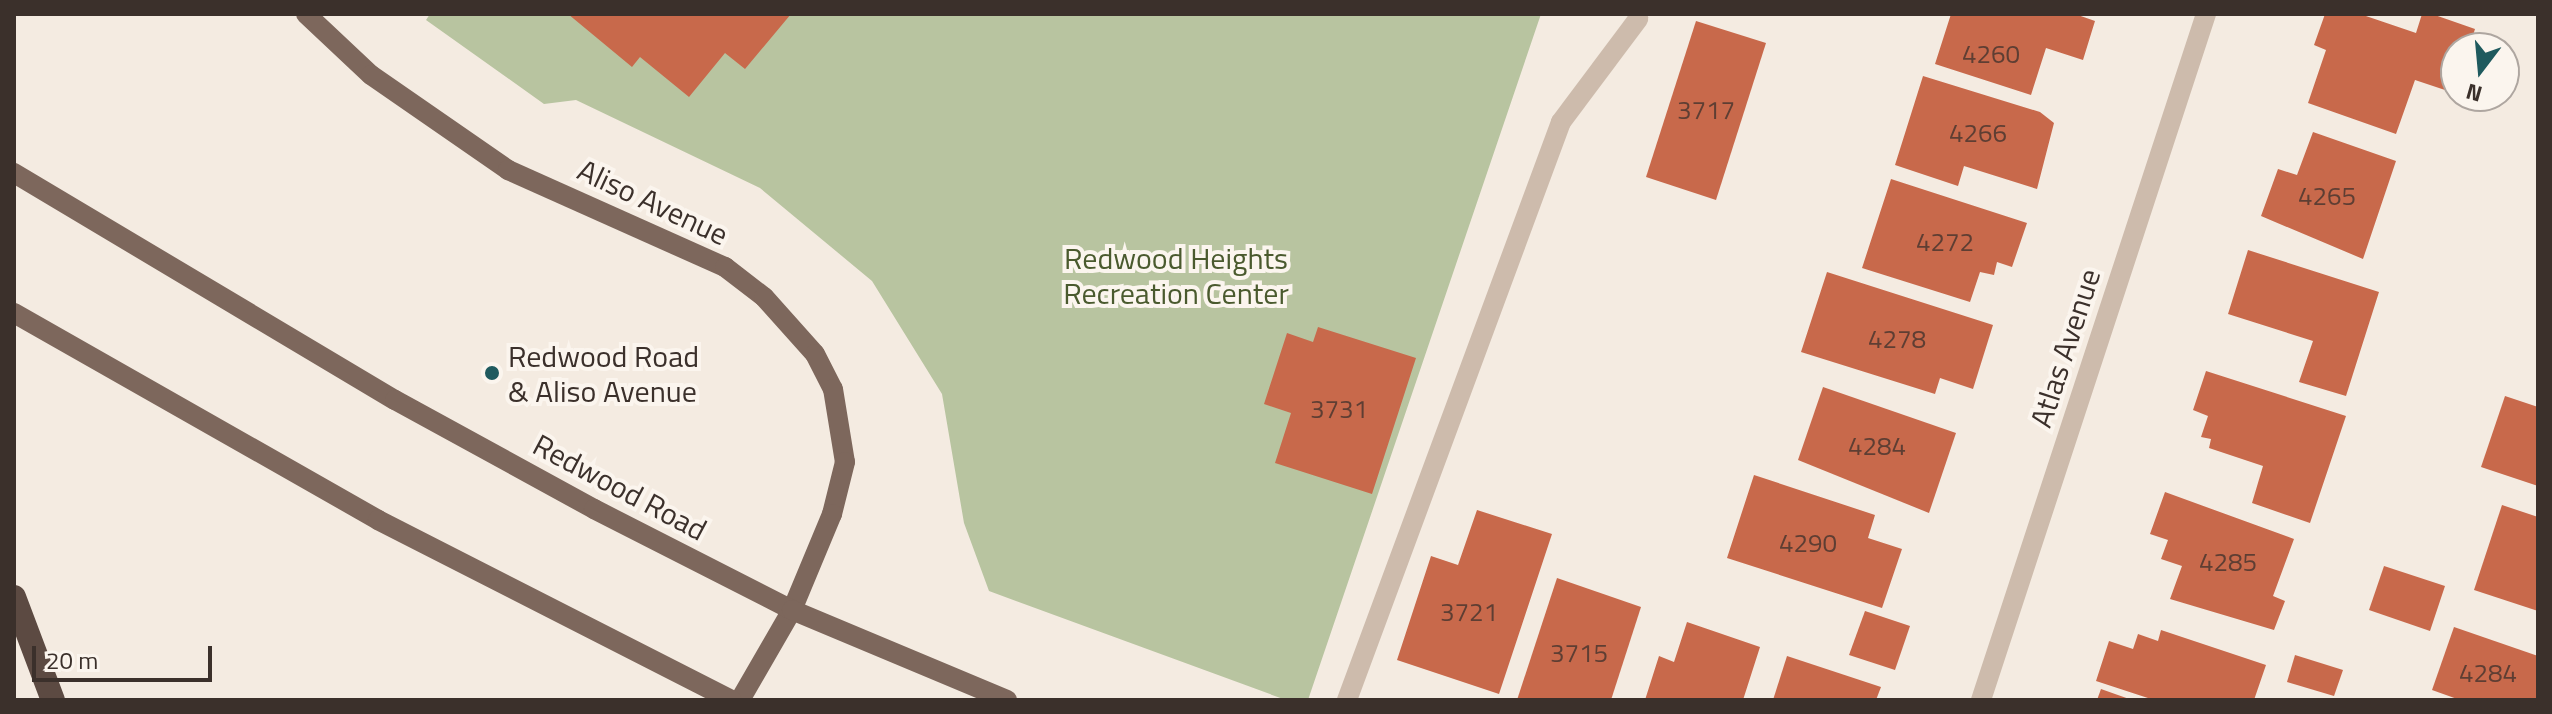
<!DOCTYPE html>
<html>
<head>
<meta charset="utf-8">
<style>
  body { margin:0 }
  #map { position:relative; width:2552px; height:714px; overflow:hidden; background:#f4ebe1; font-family:"Titillium Web",sans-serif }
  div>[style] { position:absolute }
  .green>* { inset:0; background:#b8c4a0 }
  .building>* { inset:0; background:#c8694b }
  .minor>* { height:20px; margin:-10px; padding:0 10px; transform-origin:10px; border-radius:10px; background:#cdbbac }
  .major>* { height:20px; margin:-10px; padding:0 10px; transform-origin:10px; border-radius:10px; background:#7d675c }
  .highway>* { height:24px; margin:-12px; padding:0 12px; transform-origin:12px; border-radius:12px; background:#5c4a42 }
  .dots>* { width:22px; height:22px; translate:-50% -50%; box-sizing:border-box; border:4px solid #fbf5ee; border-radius:50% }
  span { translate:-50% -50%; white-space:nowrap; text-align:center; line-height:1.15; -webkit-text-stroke:8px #fbf5ee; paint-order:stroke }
  .number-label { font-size:26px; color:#5e3e33 }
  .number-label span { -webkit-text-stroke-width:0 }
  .street-label { font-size:30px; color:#3b302b }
  .park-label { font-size:30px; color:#4a5a2e }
  .poi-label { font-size:30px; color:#3b302b }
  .left { translate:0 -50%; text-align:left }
  .frame { position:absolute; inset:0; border:16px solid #3b302b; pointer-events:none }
  .north { position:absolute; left:2440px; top:32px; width:80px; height:80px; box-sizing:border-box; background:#fbf5ee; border:2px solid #aea6a0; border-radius:50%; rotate:196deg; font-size:22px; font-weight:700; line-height:32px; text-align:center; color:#3b302b }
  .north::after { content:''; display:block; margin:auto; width:28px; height:36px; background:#1f5a5e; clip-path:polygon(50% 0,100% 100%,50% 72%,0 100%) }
  .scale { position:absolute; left:32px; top:646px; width:180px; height:36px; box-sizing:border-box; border:4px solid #3b302b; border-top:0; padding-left:10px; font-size:24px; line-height:28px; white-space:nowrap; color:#3b302b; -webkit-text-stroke:6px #fbf5ee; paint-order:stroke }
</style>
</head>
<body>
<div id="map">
  <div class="green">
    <i style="clip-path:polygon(430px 14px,1541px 14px,1308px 700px,1286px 700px,989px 591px,964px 523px,942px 394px,872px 281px,760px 188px,576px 100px,544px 104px,426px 20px)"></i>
  </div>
  <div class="building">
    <i style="clip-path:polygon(568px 14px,791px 14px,745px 69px,725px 53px,689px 97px,640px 57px,632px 67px)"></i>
    <i style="clip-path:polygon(1951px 14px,2075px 14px,2095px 21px,2083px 60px,2046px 48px,2031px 95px,1935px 64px)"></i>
    <i style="clip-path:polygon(2325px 14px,2360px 14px,2416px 33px,2422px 14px,2432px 14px,2475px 29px,2469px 48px,2456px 48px,2454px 93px,2415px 80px,2396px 134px,2308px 103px,2326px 50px,2314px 45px)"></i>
    <i style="clip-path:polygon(1696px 21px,1766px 43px,1716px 200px,1646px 177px)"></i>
    <i style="clip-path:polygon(1923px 76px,2040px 112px,2054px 123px,2037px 189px,1964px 166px,1958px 186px,1895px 165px)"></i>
    <i style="clip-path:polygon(2313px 132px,2396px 161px,2363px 259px,2261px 216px,2278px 169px,2297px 175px)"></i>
    <i style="clip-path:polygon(1891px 179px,2027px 223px,2012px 267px,1997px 262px,1994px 275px,1980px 272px,1970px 302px,1862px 268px)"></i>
    <i style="clip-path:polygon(2248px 250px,2379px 292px,2346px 396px,2299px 382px,2313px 341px,2228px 314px)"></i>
    <i style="clip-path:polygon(1827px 272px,1993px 325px,1973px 389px,1940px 378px,1935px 394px,1801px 352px)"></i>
    <i style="clip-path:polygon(1318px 327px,1416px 358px,1372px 494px,1275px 463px,1291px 413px,1264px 404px,1287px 333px,1313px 342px)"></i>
    <i style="clip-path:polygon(2206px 371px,2346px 416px,2310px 523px,2252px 503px,2263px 466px,2209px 448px,2211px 439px,2201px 437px,2208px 416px,2193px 410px)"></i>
    <i style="clip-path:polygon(1823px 387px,1956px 433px,1929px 513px,1798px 460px)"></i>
    <i style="clip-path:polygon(2505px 396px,2538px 407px,2538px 486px,2481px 467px)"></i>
    <i style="clip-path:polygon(1754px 475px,1875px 515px,1868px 538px,1902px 549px,1882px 608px,1727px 558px)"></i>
    <i style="clip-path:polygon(2165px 492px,2294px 539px,2273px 596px,2285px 601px,2274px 630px,2170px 599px,2182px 566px,2161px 559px,2168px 540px,2150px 534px)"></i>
    <i style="clip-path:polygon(2502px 505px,2538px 517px,2538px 611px,2474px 590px)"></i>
    <i style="clip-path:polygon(1477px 510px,1552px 534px,1499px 694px,1397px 660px,1431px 556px,1458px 565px)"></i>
    <i style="clip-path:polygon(2384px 566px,2445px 586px,2430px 631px,2369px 610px)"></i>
    <i style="clip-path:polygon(1557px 578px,1641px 607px,1611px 700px,1517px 700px)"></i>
    <i style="clip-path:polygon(1865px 611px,1910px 626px,1895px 670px,1849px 655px)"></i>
    <i style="clip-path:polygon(1687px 622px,1760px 647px,1743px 700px,1645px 700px,1659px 656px,1674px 662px)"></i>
    <i style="clip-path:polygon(2454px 627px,2538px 656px,2538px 700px,2460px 700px,2432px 690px)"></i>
    <i style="clip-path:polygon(2161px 630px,2266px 665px,2254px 700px,2154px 700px,2096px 681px,2109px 641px,2133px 649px,2138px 634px,2158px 641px)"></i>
    <i style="clip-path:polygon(2295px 655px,2343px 670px,2334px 696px,2287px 682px)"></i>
    <i style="clip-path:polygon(1787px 656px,1881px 687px,1876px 700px,1773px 700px)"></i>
    <i style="clip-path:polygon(2101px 689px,2132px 700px,2097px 700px)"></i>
  </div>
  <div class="minor">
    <i style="left:1347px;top:700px;width:616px;rotate:-69.68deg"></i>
    <i style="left:1561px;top:122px;width:129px;rotate:-53.2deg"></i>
    <i style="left:1981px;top:700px;width:722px;rotate:-71.84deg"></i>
  </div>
  <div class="major">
    <i style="left:306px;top:14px;width:89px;rotate:43.2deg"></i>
    <i style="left:371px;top:75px;width:167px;rotate:34.7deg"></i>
    <i style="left:508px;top:170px;width:238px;rotate:24.1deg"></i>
    <i style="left:725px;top:267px;width:49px;rotate:37.6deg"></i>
    <i style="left:764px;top:297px;width:76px;rotate:48.2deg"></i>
    <i style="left:815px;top:354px;width:39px;rotate:63deg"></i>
    <i style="left:833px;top:389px;width:74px;rotate:80.7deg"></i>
    <i style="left:845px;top:462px;width:54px;rotate:104deg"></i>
    <i style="left:832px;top:514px;width:104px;rotate:112.6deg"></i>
    <i style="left:792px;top:610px;width:104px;rotate:120deg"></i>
    <i style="left:14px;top:173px;width:443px;rotate:30.8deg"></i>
    <i style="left:395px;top:400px;width:227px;rotate:28.7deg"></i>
    <i style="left:594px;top:509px;width:222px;rotate:27deg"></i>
    <i style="left:792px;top:610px;width:233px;rotate:22.7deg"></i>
    <i style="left:14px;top:313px;width:419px;rotate:29.6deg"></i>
    <i style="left:378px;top:520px;width:397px;rotate:27deg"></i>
  </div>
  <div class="highway">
    <i style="left:14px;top:597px;width:110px;rotate:69.3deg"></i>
  </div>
  <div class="dots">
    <i style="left:492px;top:373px;background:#1f5a5e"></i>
  </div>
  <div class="number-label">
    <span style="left:1991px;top:54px">4260</span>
    <span style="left:1706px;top:110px">3717</span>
    <span style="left:1978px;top:133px">4266</span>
    <span style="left:2327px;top:196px">4265</span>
    <span style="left:1945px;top:242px">4272</span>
    <span style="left:1897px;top:339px">4278</span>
    <span style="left:1339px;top:409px">3731</span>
    <span style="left:1877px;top:446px">4284</span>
    <span style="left:1808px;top:543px">4290</span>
    <span style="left:2228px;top:562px">4285</span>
    <span style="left:1469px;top:612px">3721</span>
    <span style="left:1579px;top:653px">3715</span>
    <span style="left:2488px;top:673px">4284</span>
  </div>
  <div class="street-label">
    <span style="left:653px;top:202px;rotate:25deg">Aliso Avenue</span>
    <span style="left:2065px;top:348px;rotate:-72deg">Atlas Avenue</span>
    <span style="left:620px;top:487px;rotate:28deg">Redwood Road</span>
  </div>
  <div class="park-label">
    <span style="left:1176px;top:275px">Redwood Heights<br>Recreation Center</span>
  </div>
  <div class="poi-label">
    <span class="left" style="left:508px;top:373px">Redwood Road<br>&amp; Aliso Avenue</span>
  </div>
  <div class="frame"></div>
  <div class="north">N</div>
  <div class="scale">20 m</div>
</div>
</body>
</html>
